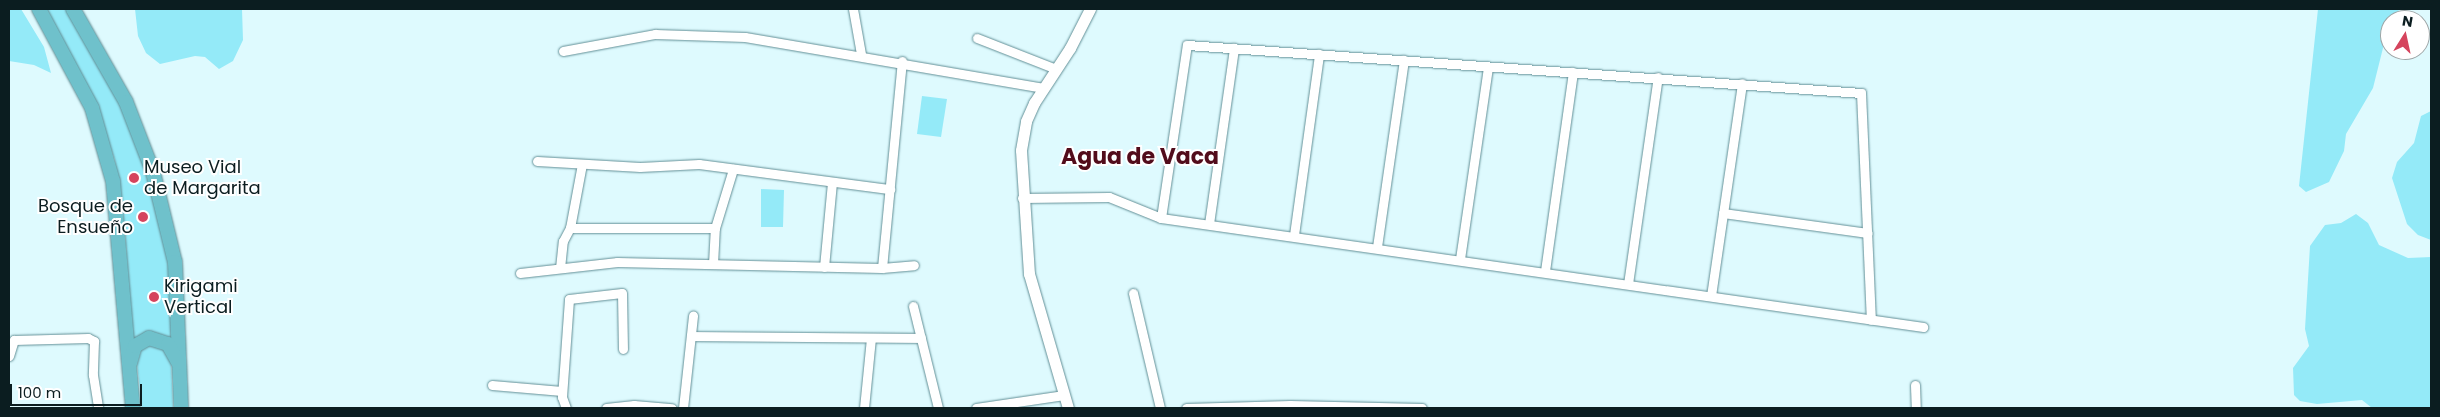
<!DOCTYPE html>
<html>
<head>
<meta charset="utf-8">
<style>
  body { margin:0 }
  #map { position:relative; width:2440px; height:417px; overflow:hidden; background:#defafe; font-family:Poppins,sans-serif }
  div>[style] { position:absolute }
  .green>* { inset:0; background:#94eaf8 }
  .roads { filter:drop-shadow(0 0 1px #628f96) drop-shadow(0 0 1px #628f96) }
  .minor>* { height:9px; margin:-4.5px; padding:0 4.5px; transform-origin:4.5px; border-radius:4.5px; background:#fff }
  .tertiary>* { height:11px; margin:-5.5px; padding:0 5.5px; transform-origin:5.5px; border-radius:5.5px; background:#fff }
  .primary>* { height:14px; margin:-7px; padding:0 7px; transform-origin:7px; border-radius:7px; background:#6fc1cb }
  .dots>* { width:14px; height:14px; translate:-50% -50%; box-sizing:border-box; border:2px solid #fff; border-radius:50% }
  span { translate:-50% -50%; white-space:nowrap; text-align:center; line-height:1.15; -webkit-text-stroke:4px #fff; paint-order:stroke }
  .poi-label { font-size:18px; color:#0b1d20 }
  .left { translate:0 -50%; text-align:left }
  .right { translate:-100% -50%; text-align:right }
  .district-label { font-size:22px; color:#520c1b; font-weight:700 }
  .frame { position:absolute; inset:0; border:10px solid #0b1d20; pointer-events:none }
  .north { position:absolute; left:2380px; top:10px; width:50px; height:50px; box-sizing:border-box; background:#fff; border:1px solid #9da5a6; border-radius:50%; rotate:10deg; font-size:14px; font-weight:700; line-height:20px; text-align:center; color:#0b1d20 }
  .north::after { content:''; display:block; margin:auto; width:18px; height:22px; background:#d5445d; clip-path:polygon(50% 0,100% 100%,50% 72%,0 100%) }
  .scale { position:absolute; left:10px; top:384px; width:132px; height:22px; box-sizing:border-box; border:2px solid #0b1d20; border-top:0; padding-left:6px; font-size:15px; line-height:18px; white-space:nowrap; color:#0b1d20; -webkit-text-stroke:4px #fff; paint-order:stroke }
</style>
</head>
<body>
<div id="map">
  <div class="green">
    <i style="clip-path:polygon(9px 9px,21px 9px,44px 47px,51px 73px,34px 65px,9px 61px)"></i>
    <i style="clip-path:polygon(47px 9px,68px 9px,115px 91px,145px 164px,169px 259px,174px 340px,156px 333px,132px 343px,125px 227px,115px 160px,95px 103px)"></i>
    <i style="clip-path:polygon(135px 9px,242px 9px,243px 40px,233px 61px,219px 69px,205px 57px,195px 56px,160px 64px,146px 53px,138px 36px)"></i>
    <i style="clip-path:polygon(2318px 9px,2400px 9px,2390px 20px,2373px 88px,2346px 134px,2344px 151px,2329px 182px,2306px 192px,2299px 186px)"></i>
    <i style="clip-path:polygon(922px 96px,947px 99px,941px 137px,917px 134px)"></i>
    <i style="clip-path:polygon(2431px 111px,2431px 240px,2418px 235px,2407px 224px,2392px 178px,2397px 162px,2414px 143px,2421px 116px)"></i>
    <i style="clip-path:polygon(761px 189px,784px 190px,783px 227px,761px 227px)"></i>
    <i style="clip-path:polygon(2356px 214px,2368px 223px,2379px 245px,2408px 258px,2431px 257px,2431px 408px,2372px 408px,2362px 400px,2317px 404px,2300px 401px,2294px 395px,2293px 368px,2309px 346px,2305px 329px,2310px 246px,2325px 225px,2341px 223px)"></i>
    <i style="clip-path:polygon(148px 343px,161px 344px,171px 361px,173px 408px,142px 408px,137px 364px,142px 348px)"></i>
  </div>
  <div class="roads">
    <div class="minor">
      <i style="left:853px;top:9px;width:46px;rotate:79.9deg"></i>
      <i style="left:977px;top:38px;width:85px;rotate:21.4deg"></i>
      <i style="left:563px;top:51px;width:94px;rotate:-10.5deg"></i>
      <i style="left:655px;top:34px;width:90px;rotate:1.9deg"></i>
      <i style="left:745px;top:37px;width:303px;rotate:9.7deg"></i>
      <i style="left:537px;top:161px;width:103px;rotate:3.3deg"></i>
      <i style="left:640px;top:167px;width:59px;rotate:-2.9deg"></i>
      <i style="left:699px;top:164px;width:193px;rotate:7.5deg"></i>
      <i style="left:1022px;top:198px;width:87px;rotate:-0.7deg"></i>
      <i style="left:1109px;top:197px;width:56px;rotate:22deg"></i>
      <i style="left:1161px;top:218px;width:770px;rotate:8.14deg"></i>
      <i style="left:1723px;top:213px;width:146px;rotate:7.9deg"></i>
      <i style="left:1161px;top:218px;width:175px;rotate:-81.5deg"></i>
      <i style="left:1187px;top:45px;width:676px;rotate:4.07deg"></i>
      <i style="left:1861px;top:93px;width:227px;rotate:87.5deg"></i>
      <i style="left:1209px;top:224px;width:178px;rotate:-81.9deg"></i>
      <i style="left:570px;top:228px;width:145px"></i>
      <i style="left:1294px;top:235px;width:183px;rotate:-82.1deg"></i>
      <i style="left:1377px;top:247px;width:189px;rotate:-81.8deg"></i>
      <i style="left:1460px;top:259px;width:194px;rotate:-81.7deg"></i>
      <i style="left:713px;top:264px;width:36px;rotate:-87deg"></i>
      <i style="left:715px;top:228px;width:62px;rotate:-73deg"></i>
      <i style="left:824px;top:267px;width:85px;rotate:-84.6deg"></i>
      <i style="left:560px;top:268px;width:27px;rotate:-84deg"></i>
      <i style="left:563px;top:241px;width:15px;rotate:-62deg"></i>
      <i style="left:570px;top:228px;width:65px;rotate:-79.4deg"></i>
      <i style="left:882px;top:268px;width:208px;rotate:-84.5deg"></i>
      <i style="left:1545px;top:271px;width:201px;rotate:-82deg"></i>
      <i style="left:520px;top:273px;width:98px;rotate:-6.5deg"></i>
      <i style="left:617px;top:262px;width:265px;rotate:1.3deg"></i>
      <i style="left:882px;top:268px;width:32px;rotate:-5deg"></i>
      <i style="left:1628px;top:284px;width:209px;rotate:-81.8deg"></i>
      <i style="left:1133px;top:293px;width:118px;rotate:76.8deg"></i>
      <i style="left:1711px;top:296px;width:215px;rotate:-81.7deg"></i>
      <i style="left:913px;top:306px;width:105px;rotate:76.2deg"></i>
      <i style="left:691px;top:336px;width:230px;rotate:0.5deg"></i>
      <i style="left:9px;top:356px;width:17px;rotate:-73deg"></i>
      <i style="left:14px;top:340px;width:74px;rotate:-1.5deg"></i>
      <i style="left:88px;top:338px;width:7px;rotate:27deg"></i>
      <i style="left:94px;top:341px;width:34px;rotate:92deg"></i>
      <i style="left:93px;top:375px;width:33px;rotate:81deg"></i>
      <i style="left:492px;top:385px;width:70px;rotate:4.9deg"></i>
      <i style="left:1915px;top:385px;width:23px;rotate:88deg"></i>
      <i style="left:566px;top:408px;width:12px;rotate:-110deg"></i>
      <i style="left:562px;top:397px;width:98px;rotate:-85.9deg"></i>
      <i style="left:569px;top:299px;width:53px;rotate:-6.5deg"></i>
      <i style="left:622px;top:293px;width:56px;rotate:89deg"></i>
      <i style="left:606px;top:408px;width:28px;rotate:-6deg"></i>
      <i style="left:634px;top:405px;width:38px;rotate:5deg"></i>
      <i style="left:683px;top:408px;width:93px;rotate:-83.8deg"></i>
      <i style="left:864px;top:408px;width:70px;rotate:-84.3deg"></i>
      <i style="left:976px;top:408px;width:89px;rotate:-8.4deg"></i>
      <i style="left:1186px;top:408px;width:104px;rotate:-1.7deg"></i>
      <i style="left:1290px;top:405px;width:132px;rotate:1.3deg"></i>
    </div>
    <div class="tertiary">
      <i style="left:1068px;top:408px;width:140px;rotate:-106.2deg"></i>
      <i style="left:1029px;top:274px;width:124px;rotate:-93.7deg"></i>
      <i style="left:1021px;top:150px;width:29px;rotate:-80deg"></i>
      <i style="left:1026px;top:121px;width:20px;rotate:-66deg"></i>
      <i style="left:1034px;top:103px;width:66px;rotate:-56.8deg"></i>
      <i style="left:1070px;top:48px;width:44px;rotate:-62.9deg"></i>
    </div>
    <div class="primary">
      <i style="left:39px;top:9px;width:112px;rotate:61.8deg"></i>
      <i style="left:92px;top:108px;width:76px;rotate:74deg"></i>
      <i style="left:113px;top:181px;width:228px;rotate:85deg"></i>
      <i style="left:73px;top:9px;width:107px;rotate:60.3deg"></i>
      <i style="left:126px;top:102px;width:75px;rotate:68.9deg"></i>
      <i style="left:153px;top:172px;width:93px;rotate:76.3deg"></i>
      <i style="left:175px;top:262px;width:146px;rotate:87.6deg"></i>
      <i style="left:130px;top:363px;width:18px;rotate:-74deg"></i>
      <i style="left:135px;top:346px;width:16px;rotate:-30deg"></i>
      <i style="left:149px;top:338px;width:20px;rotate:18deg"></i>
      <i style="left:168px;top:344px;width:21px;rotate:61deg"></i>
    </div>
  </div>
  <div class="dots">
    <i style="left:134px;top:178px;background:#d5445d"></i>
    <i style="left:143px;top:217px;background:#d5445d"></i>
    <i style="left:154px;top:297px;background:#d5445d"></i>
  </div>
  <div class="poi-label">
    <span class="left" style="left:144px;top:178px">Museo Vial<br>de Margarita</span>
    <span class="right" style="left:133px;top:217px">Bosque de<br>Ensueño</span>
    <span class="left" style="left:164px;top:297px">Kirigami<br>Vertical</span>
  </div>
  <div class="district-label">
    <span style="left:1140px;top:157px">Agua de Vaca</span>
  </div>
  <div class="frame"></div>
  <div class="north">N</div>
  <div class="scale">100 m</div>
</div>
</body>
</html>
